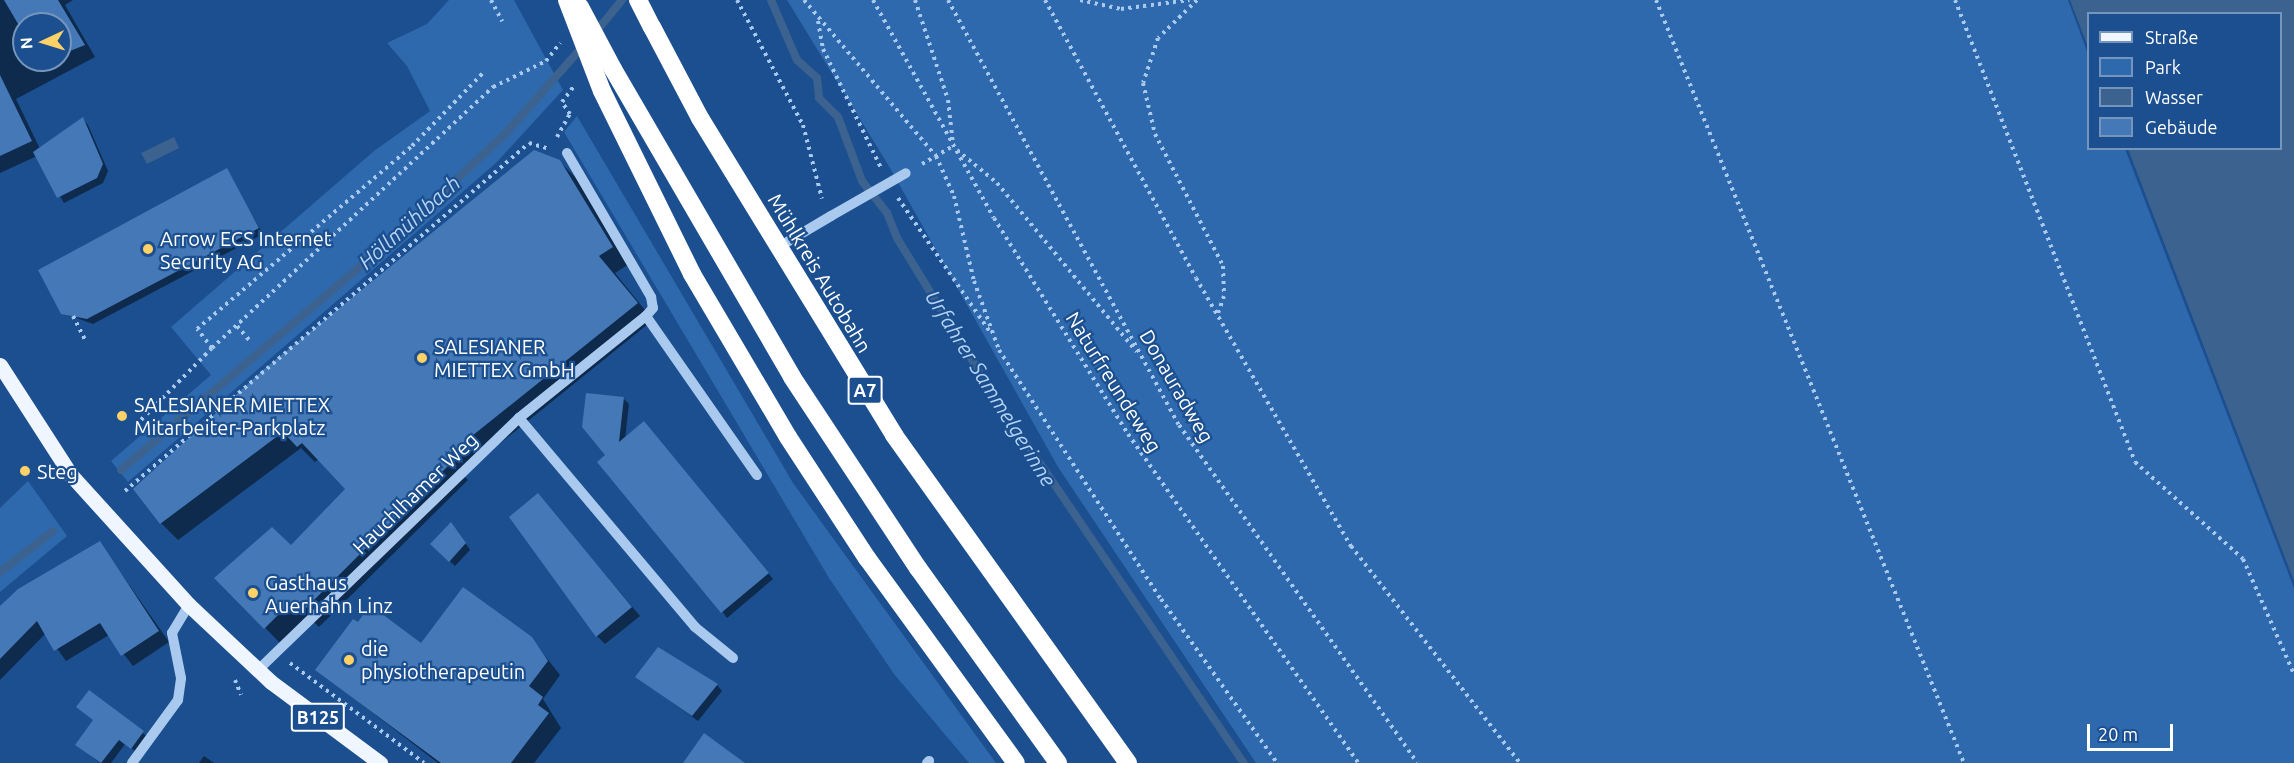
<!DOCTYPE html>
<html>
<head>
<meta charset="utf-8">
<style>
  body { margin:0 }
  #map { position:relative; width:2294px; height:763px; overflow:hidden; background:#1b4f8f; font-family:Ubuntu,sans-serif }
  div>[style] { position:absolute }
  .green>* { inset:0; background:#2e69ad }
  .water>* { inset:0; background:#3c6290 }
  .shadow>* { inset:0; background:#0007 }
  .stream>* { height:8px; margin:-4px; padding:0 4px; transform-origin:4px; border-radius:4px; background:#3c6290 }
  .building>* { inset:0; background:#4478b7 }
  .path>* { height:4px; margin-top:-2px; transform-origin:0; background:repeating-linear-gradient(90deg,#a9c9ee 0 3px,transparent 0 7.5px) }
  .minor>* { height:10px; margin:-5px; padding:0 5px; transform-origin:5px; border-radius:5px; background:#a9c9ee }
  .major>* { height:15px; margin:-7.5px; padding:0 7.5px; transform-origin:7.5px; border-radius:7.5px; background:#f0f6ff }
  .highway>* { height:18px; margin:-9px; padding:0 9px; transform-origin:9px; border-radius:9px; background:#fff }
  .minor-bridge>* { height:10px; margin:-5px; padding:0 5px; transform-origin:5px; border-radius:5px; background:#a9c9ee }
  .highway-bridge>* { height:18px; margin:-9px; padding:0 9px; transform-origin:9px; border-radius:9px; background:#fff }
  .dots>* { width:16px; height:16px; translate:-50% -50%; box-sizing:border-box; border:3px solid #1b4f8f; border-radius:50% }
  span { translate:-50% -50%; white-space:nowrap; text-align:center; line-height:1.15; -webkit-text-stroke:4.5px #1b4f8f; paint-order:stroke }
  .shield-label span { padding:2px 4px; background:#1b4f8f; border:2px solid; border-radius:4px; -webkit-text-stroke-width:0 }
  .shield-label { font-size:18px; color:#fff; font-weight:700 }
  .poi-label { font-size:20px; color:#fff }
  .left { translate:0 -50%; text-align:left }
  .street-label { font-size:20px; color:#fff }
  .water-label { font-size:21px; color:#b5d3f5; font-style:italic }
  .legend { position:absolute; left:2087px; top:12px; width:195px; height:138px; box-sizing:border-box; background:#1b4f8f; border:2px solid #7695bc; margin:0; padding:8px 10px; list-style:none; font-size:18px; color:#fff }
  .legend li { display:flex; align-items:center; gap:12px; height:30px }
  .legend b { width:30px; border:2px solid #7695bc }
  .north { position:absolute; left:12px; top:12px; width:60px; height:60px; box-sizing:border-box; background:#1b4f8f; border:2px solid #7695bc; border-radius:50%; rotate:266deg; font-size:16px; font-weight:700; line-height:24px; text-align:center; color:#fff }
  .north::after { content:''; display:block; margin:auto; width:21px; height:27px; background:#ffd166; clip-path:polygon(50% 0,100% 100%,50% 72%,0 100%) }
  .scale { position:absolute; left:2087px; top:724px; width:86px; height:27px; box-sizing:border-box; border:3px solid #fff; border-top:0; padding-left:8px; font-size:18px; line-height:21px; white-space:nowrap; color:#fff; -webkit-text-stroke:4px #1b4f8f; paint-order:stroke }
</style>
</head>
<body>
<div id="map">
  <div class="green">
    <i style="clip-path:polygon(449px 0,514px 0,563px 90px,496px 163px,128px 482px,111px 461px,211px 375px,171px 327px,374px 151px,430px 111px,407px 66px,387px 43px,427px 24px)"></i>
    <i style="clip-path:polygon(787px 0,2068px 0,2088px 54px,2088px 148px,2125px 149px,2294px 588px,2294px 763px,1256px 763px,1058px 467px,890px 168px)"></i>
    <i style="clip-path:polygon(577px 116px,793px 483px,996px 763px,969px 763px,894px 674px,829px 578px,564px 132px)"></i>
    <i style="clip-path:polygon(28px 481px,67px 536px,0 592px,0 508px)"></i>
  </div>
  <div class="water">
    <i style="clip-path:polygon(2070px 0,2294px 0,2294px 581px,2128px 149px,2280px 148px,2280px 14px,2088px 14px,2088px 47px)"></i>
    <i style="clip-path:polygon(174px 137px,179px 148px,147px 164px,141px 153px)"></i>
  </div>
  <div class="shadow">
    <i style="clip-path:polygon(evenodd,0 0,73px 0,65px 5px,95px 57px,16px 99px,40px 149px,83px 119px,88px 125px,108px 171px,103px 183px,64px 203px,37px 156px,0 173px,0 0,24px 24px,60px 24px,60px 60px,24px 60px,24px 24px)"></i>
    <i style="clip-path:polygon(559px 161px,576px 178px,629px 264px,615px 273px,653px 320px,462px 474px,468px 480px,319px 627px,309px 617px,282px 645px,216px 578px,291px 547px,347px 489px,319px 459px,315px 462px,301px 448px,178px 540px,161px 523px)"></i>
    <i style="clip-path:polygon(226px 170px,263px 234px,93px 324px,63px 313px)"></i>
    <i style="clip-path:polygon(623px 398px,629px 404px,625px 439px,649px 428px,773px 579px,727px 618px,607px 455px)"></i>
    <i style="clip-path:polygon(546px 504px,640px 616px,605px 644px,597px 636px)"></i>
    <i style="clip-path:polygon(456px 529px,470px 550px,455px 566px,432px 544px)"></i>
    <i style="clip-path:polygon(100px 543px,169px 642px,133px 666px,109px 635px,66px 661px,46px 633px,0 680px,0 610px)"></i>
    <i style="clip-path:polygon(531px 638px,560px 675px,543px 699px,561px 728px,534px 763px,438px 763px,317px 670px,421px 645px)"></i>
    <i style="clip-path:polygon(637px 677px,717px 685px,722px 691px,698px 721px)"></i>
    <i style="clip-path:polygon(89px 692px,149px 738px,138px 753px,125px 744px,111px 763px,100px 763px,83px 750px,94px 721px)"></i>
    <i style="clip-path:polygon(204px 756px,214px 763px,199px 763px)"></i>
  </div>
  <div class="stream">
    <i style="left:771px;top:0;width:65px;rotate:66.6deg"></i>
    <i style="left:797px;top:60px;width:27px;rotate:42deg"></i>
    <i style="left:817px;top:78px;width:20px;rotate:84deg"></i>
    <i style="left:819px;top:98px;width:27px;rotate:45deg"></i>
    <i style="left:838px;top:117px;width:68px;rotate:69.4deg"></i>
    <i style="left:862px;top:181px;width:41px;rotate:52deg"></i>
    <i style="left:887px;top:213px;width:27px;rotate:68deg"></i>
    <i style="left:897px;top:238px;width:183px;rotate:58.4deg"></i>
    <i style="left:993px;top:394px;width:446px;rotate:55.8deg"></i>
    <i style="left:595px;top:33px;width:43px;rotate:-50.7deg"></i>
    <i style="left:121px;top:470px;width:353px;rotate:-40.4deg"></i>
    <i style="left:390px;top:241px;width:157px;rotate:-42.9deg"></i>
    <i style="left:505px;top:134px;width:119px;rotate:-48.4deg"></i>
    <i style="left:0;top:572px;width:67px;rotate:-37.7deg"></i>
  </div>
  <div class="building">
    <i style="clip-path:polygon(4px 0,58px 0,85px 45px,60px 55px,60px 24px,24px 24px,24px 34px)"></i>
    <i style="clip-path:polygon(0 75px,32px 141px,0 156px)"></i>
    <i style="clip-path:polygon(83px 117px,103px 164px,97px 178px,57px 198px,33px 152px)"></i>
    <i style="clip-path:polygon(534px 150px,560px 160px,613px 247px,599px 256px,638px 303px,447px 456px,452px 462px,302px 612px,292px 601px,264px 629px,214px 578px,272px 527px,291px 545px,345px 489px,302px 443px,297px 447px,283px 432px,160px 524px,133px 489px,263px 370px)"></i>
    <i style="clip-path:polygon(227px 168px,259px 228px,87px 319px,61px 314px,38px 270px)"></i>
    <i style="clip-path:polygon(586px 393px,624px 397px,619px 442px,644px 421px,769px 573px,721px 613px,597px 462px,605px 455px,582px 427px)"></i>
    <i style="clip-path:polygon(538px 493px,632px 607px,596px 637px,509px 517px)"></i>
    <i style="clip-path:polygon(451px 522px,466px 543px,449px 562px,430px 544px)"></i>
    <i style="clip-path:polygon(100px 541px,159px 631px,121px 656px,100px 623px,54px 651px,37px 621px,0 659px,0 606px,18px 589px)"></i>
    <i style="clip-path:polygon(463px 587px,532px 637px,548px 661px,529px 686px,543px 697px,538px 705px,549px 713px,511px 763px,441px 763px,315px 670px,353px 619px,358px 622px,370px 605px,421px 643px)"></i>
    <i style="clip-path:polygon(658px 647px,718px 684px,692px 716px,635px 677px)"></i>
    <i style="clip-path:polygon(89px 690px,144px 731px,131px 749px,119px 740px,101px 763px,75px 745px,93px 720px,76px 707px)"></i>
    <i style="clip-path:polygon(704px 733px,745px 763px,683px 763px)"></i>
  </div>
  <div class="path">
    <i style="left:491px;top:0;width:24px;rotate:62deg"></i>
    <i style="left:737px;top:0;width:141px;rotate:62.2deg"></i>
    <i style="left:803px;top:125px;width:76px;rotate:75.6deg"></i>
    <i style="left:804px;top:0;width:204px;rotate:49.8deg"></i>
    <i style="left:936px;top:156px;width:44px;rotate:65.8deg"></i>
    <i style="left:954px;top:196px;width:87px;rotate:76.8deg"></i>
    <i style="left:974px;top:281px;width:73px;rotate:70.1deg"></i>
    <i style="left:999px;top:350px;width:297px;rotate:57deg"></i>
    <i style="left:1161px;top:599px;width:201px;rotate:54.7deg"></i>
    <i style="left:873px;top:0;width:249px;rotate:61deg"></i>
    <i style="left:994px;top:218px;width:254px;rotate:58.2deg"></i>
    <i style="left:1128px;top:434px;width:401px;rotate:55deg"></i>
    <i style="left:915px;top:0;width:105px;rotate:71.7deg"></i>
    <i style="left:948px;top:100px;width:44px;rotate:83.5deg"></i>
    <i style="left:948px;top:0;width:484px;rotate:61.5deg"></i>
    <i style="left:1179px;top:425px;width:413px;rotate:54.8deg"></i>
    <i style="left:1045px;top:0;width:316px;rotate:61.5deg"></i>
    <i style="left:1196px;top:278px;width:310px;rotate:60deg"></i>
    <i style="left:1351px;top:546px;width:275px;rotate:52.1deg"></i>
    <i style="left:1080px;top:0;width:42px;rotate:12.4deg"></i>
    <i style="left:1121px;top:9px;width:69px;rotate:-7.5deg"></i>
    <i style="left:1197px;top:0;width:54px;rotate:135.7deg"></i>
    <i style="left:1158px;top:38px;width:47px;rotate:108.4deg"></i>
    <i style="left:1143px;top:83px;width:52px;rotate:76.8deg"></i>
    <i style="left:1155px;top:134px;width:148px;rotate:62.7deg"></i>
    <i style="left:1223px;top:266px;width:30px;rotate:88deg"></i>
    <i style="left:1224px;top:296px;width:21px;rotate:109deg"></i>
    <i style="left:1656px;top:0;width:823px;rotate:68.02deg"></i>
    <i style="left:1955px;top:0;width:496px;rotate:68.7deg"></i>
    <i style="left:2135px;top:462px;width:145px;rotate:41.9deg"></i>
    <i style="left:2243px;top:559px;width:126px;rotate:66.1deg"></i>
    <i style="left:818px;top:21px;width:28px;rotate:80deg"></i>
    <i style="left:823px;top:49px;width:132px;rotate:64deg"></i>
    <i style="left:557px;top:137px;width:26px;rotate:-61deg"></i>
    <i style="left:570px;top:114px;width:14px;rotate:-124deg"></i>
    <i style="left:562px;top:102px;width:21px;rotate:-53deg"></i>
    <i style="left:957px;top:150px;width:52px;rotate:39.5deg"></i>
    <i style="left:997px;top:183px;width:219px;rotate:50.4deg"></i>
    <i style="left:922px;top:164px;width:36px;rotate:-30deg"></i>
    <i style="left:898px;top:198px;width:163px;rotate:55.5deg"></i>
    <i style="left:73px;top:316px;width:27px;rotate:63deg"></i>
    <i style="left:237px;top:326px;width:21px;rotate:49deg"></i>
    <i style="left:212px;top:348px;width:384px;rotate:-42.9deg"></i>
    <i style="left:493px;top:87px;width:59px;rotate:-26.1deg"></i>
    <i style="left:546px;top:61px;width:23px;rotate:-52deg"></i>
    <i style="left:136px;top:425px;width:108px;rotate:-45.4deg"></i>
    <i style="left:212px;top:348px;width:24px;rotate:-128deg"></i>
    <i style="left:197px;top:329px;width:282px;rotate:-40.4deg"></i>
    <i style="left:412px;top:146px;width:103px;rotate:-45.8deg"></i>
    <i style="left:125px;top:491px;width:533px;rotate:-40.74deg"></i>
    <i style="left:529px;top:143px;width:22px;rotate:16deg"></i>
    <i style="left:290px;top:663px;width:167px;rotate:36.7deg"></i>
    <i style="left:235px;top:680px;width:16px;rotate:68deg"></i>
  </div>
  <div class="minor">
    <i style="left:567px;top:153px;width:167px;rotate:59.7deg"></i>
    <i style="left:651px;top:297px;width:11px;rotate:80deg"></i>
    <i style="left:653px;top:308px;width:11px;rotate:131deg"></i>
    <i style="left:777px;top:248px;width:63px;rotate:-30.7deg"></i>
    <i style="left:519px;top:418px;width:163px;rotate:-38.8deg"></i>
    <i style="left:646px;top:316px;width:194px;rotate:55.1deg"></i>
    <i style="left:258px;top:670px;width:363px;rotate:-44deg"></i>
    <i style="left:519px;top:418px;width:273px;rotate:49.9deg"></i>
    <i style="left:695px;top:627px;width:49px;rotate:39.2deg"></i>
    <i style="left:132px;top:763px;width:78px;rotate:-53.9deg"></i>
    <i style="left:178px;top:700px;width:22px;rotate:-82deg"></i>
    <i style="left:181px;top:678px;width:46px;rotate:-101.3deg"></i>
    <i style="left:172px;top:633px;width:33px;rotate:-59deg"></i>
    <i style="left:927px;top:763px;width:3px;rotate:-45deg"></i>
  </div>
  <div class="major">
    <i style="left:0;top:365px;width:131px;rotate:57.2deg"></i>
    <i style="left:71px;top:475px;width:176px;rotate:47.8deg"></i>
    <i style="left:189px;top:605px;width:112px;rotate:43.2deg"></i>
    <i style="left:271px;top:682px;width:136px;rotate:36.6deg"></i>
  </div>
  <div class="highway">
    <i style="left:652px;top:27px;width:103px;rotate:62.2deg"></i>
    <i style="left:700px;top:118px;width:372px;rotate:58.5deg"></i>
    <i style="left:894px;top:435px;width:403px;rotate:54.5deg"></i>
    <i style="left:613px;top:69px;width:356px;rotate:59.8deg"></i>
    <i style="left:792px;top:377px;width:229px;rotate:56.6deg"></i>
    <i style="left:918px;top:568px;width:240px;rotate:54.3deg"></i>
    <i style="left:602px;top:91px;width:204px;rotate:63.8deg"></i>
    <i style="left:692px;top:274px;width:189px;rotate:59.5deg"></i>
    <i style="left:788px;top:437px;width:145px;rotate:56.9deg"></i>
    <i style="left:867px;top:558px;width:253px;rotate:54deg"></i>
  </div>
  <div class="minor-bridge">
    <i style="left:831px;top:216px;width:86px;rotate:-29.8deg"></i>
  </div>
  <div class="highway-bridge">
    <i style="left:567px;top:0;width:97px;rotate:69deg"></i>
    <i style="left:638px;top:0;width:30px;rotate:63deg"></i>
    <i style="left:580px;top:7px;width:70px;rotate:62deg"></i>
  </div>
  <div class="dots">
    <i style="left:148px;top:249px;background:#ffd166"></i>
    <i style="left:422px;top:358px;background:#ffd166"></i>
    <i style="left:122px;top:416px;background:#ffd166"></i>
    <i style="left:25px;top:471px;background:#ffd166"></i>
    <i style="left:253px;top:593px;background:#ffd166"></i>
    <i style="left:349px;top:660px;background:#ffd166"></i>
  </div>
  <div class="shield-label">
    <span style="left:865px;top:390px">A7</span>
    <span style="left:318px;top:717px">B125</span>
  </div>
  <div class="poi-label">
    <span class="left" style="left:160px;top:250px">Arrow ECS Internet<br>Security AG</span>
    <span class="left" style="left:434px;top:358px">SALESIANER<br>MIETTEX GmbH</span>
    <span class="left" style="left:134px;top:416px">SALESIANER MIETTEX<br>Mitarbeiter-Parkplatz</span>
    <span class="left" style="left:37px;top:471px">Steg</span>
    <span class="left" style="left:265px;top:594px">Gasthaus<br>Auerhahn Linz</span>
    <span class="left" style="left:361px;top:660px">die<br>physiotherapeutin</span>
  </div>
  <div class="street-label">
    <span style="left:820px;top:273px;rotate:59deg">Mühlkreis Autobahn</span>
    <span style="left:1114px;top:382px;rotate:58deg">Naturfreundeweg</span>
    <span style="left:1177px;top:386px;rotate:60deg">Donauradweg</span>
    <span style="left:415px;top:493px;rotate:-44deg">Hauchlhamer Weg</span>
  </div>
  <div class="water-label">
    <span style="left:409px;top:222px;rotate:-42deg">Höllmühlbach</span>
    <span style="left:991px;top:388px;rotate:58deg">Urfahrer Sammelgerinne</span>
  </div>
  <ul class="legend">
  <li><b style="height:8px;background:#f0f6ff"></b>Straße</li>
  <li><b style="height:16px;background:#2e69ad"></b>Park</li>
  <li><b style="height:16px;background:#3c6290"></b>Wasser</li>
  <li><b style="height:16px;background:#4478b7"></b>Gebäude</li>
  </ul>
  <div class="north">N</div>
  <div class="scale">20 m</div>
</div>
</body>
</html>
